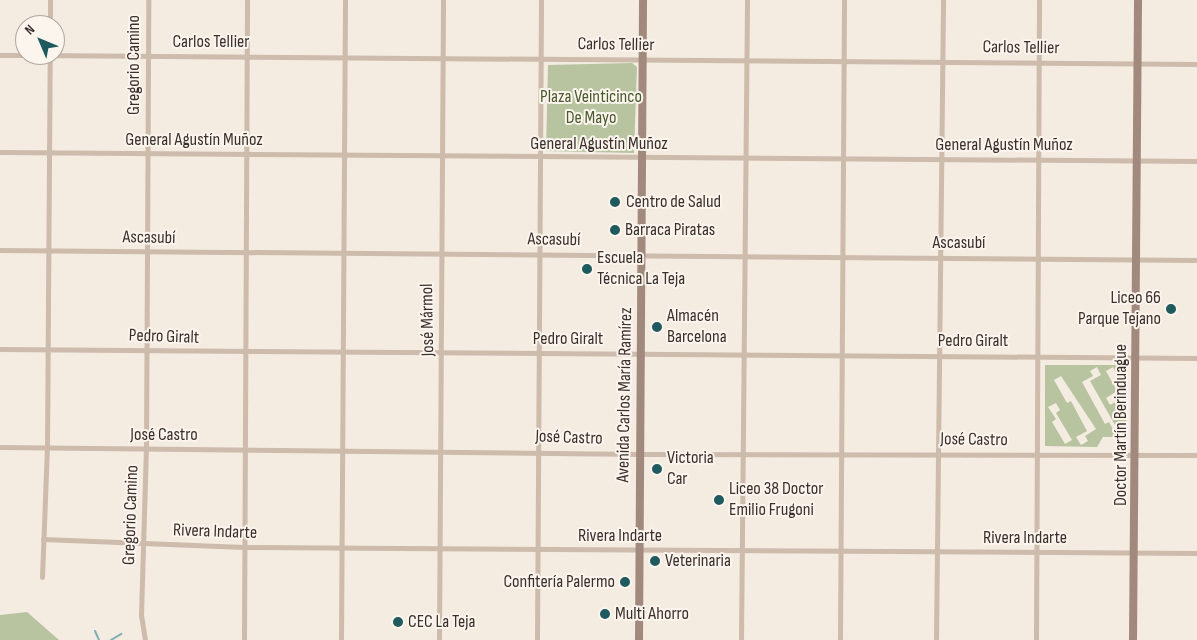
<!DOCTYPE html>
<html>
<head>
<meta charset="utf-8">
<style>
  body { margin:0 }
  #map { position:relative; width:1197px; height:640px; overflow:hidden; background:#f4ebe1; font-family:"Sofia Sans Condensed",sans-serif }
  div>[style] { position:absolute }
  .green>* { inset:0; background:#b8c4a0 }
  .stream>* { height:2px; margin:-1px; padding:0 1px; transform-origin:1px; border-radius:1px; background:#7fb0b2 }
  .street>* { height:5px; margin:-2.5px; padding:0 2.5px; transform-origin:2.5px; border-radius:2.5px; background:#cdbbac }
  .secondary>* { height:8px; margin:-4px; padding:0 4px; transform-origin:4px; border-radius:4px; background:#a18a7d }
  .dots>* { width:14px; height:14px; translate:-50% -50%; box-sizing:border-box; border:2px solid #fbf5ee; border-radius:50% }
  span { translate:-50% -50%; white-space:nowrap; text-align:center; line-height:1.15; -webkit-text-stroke:4px #fbf5ee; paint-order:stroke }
  .street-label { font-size:18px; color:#3b302b }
  .park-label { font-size:18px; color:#4a5a2e }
  .poi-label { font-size:18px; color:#3b302b }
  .left { translate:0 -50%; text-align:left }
  .right { translate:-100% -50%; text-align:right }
  .north { position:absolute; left:15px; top:15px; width:50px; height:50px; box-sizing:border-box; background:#fbf5ee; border:1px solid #aea6a0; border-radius:50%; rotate:315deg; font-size:14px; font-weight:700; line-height:20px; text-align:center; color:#3b302b }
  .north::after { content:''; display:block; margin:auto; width:18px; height:22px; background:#1f5a5e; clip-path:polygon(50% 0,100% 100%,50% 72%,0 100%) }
</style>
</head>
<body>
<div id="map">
  <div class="green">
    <i style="clip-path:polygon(632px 63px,637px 67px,634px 153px,546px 151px,548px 65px)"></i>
    <i style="clip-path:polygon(evenodd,1045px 365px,1127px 365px,1126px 437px,1103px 437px,1097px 447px,1045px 446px,1045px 365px,1097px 367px,1101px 375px,1090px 381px,1115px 425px,1118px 424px,1122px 431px,1116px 435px,1109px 422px,1105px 424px,1082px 382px,1093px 376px,1090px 371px,1097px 367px,1045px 365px,1113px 367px,1126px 390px,1115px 396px,1117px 401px,1110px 405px,1106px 398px,1117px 391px,1106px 371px,1113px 367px,1045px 365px,1061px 376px,1096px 429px,1085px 436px,1088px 441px,1081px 445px,1076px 437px,1087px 431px,1071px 401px,1067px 403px,1054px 380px,1061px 376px,1045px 365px,1056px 403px,1060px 410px,1056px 413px,1072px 440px,1065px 444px,1052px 422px,1056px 419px,1048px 407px,1056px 403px)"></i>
    <i style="clip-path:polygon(27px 612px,59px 640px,0 640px,0 615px)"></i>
  </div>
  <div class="stream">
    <i style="left:95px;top:631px;width:10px;rotate:66deg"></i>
    <i style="left:111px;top:640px;width:12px;rotate:-31deg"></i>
  </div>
  <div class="street">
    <i style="left:50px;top:0;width:25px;rotate:90deg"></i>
    <i style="left:0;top:55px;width:25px"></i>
    <i style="left:36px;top:55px;width:1161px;rotate:0.44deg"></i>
    <i style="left:0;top:152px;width:1197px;rotate:0.43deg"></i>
    <i style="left:0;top:250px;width:1197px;rotate:0.48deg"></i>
    <i style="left:0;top:349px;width:1197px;rotate:0.43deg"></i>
    <i style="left:0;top:447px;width:639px;rotate:0.63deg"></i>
    <i style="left:639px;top:454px;width:558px;rotate:0.1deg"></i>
    <i style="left:43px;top:539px;width:201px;rotate:2.3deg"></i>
    <i style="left:244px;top:547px;width:953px;rotate:0.36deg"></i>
    <i style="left:42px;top:577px;width:129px;rotate:-87.8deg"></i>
    <i style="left:47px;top:448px;width:393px;rotate:-89.6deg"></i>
    <i style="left:145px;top:640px;width:25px;rotate:-99deg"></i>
    <i style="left:141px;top:615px;width:167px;rotate:-88.3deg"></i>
    <i style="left:146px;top:448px;width:448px;rotate:-89.7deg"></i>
    <i style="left:244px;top:640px;width:640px;rotate:-89.73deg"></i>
    <i style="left:341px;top:640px;width:640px;rotate:-89.64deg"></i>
    <i style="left:439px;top:640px;width:640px;rotate:-89.64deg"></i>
    <i style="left:537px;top:640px;width:640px;rotate:-89.64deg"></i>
    <i style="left:741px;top:640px;width:640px;rotate:-89.46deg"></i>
    <i style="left:840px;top:640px;width:640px;rotate:-89.64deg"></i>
    <i style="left:936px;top:640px;width:640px;rotate:-89.37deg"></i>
    <i style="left:1036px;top:640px;width:640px;rotate:-89.73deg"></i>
  </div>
  <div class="secondary">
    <i style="left:639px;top:640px;width:640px;rotate:-89.64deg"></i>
    <i style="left:1133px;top:640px;width:640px;rotate:-89.55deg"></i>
  </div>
  <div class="dots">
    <i style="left:615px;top:202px;background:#1f5a5e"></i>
    <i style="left:615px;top:230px;background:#1f5a5e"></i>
    <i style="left:587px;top:269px;background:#1f5a5e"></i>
    <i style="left:1171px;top:309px;background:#1f5a5e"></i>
    <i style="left:657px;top:327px;background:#1f5a5e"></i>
    <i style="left:657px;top:469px;background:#1f5a5e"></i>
    <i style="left:719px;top:500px;background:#1f5a5e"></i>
    <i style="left:655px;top:561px;background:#1f5a5e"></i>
    <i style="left:625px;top:582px;background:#1f5a5e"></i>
    <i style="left:605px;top:614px;background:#1f5a5e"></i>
    <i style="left:398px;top:622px;background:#1f5a5e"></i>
  </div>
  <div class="street-label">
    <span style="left:211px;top:42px">Carlos Tellier</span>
    <span style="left:616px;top:45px;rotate:1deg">Carlos Tellier</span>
    <span style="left:1021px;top:48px;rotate:1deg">Carlos Tellier</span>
    <span style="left:134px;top:65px;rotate:-90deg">Gregorio Camino</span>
    <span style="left:194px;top:140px">General Agustín Muñoz</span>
    <span style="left:599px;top:144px">General Agustín Muñoz</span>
    <span style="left:1004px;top:145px">General Agustín Muñoz</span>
    <span style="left:149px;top:238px;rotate:1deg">Ascasubí</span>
    <span style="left:554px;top:240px;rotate:1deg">Ascasubí</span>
    <span style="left:959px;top:243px">Ascasubí</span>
    <span style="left:428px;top:320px;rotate:-91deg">José Mármol</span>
    <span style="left:164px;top:337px;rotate:2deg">Pedro Giralt</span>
    <span style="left:568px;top:339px">Pedro Giralt</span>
    <span style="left:973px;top:341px">Pedro Giralt</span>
    <span style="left:625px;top:395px;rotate:-89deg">Avenida Carlos María Ramírez</span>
    <span style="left:1121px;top:425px;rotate:-90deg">Doctor Martín Berinduague</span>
    <span style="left:164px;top:435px">José Castro</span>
    <span style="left:569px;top:438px;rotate:2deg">José Castro</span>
    <span style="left:974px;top:440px;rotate:1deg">José Castro</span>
    <span style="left:131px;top:515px;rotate:-88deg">Gregorio Camino</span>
    <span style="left:215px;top:532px;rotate:2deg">Rivera Indarte</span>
    <span style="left:620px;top:536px">Rivera Indarte</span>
    <span style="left:1025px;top:538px">Rivera Indarte</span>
  </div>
  <div class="park-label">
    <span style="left:591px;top:108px">Plaza Veinticinco<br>De Mayo</span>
  </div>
  <div class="poi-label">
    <span class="left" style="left:626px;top:202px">Centro de Salud</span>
    <span class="left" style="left:625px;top:230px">Barraca Piratas</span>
    <span class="left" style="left:597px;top:269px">Escuela<br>Técnica La Teja</span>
    <span class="right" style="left:1161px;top:309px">Liceo 66<br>Parque Tejano</span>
    <span class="left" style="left:667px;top:327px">Almacén<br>Barcelona</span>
    <span class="left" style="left:667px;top:469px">Victoria<br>Car</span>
    <span class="left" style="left:729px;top:500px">Liceo 38 Doctor<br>Emilio Frugoni</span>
    <span class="left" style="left:665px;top:561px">Veterinaria</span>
    <span class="right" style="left:615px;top:582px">Confitería Palermo</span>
    <span class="left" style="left:615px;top:614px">Multi Ahorro</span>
    <span class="left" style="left:408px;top:622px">CEC La Teja</span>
  </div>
  <div class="north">N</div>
</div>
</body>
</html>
